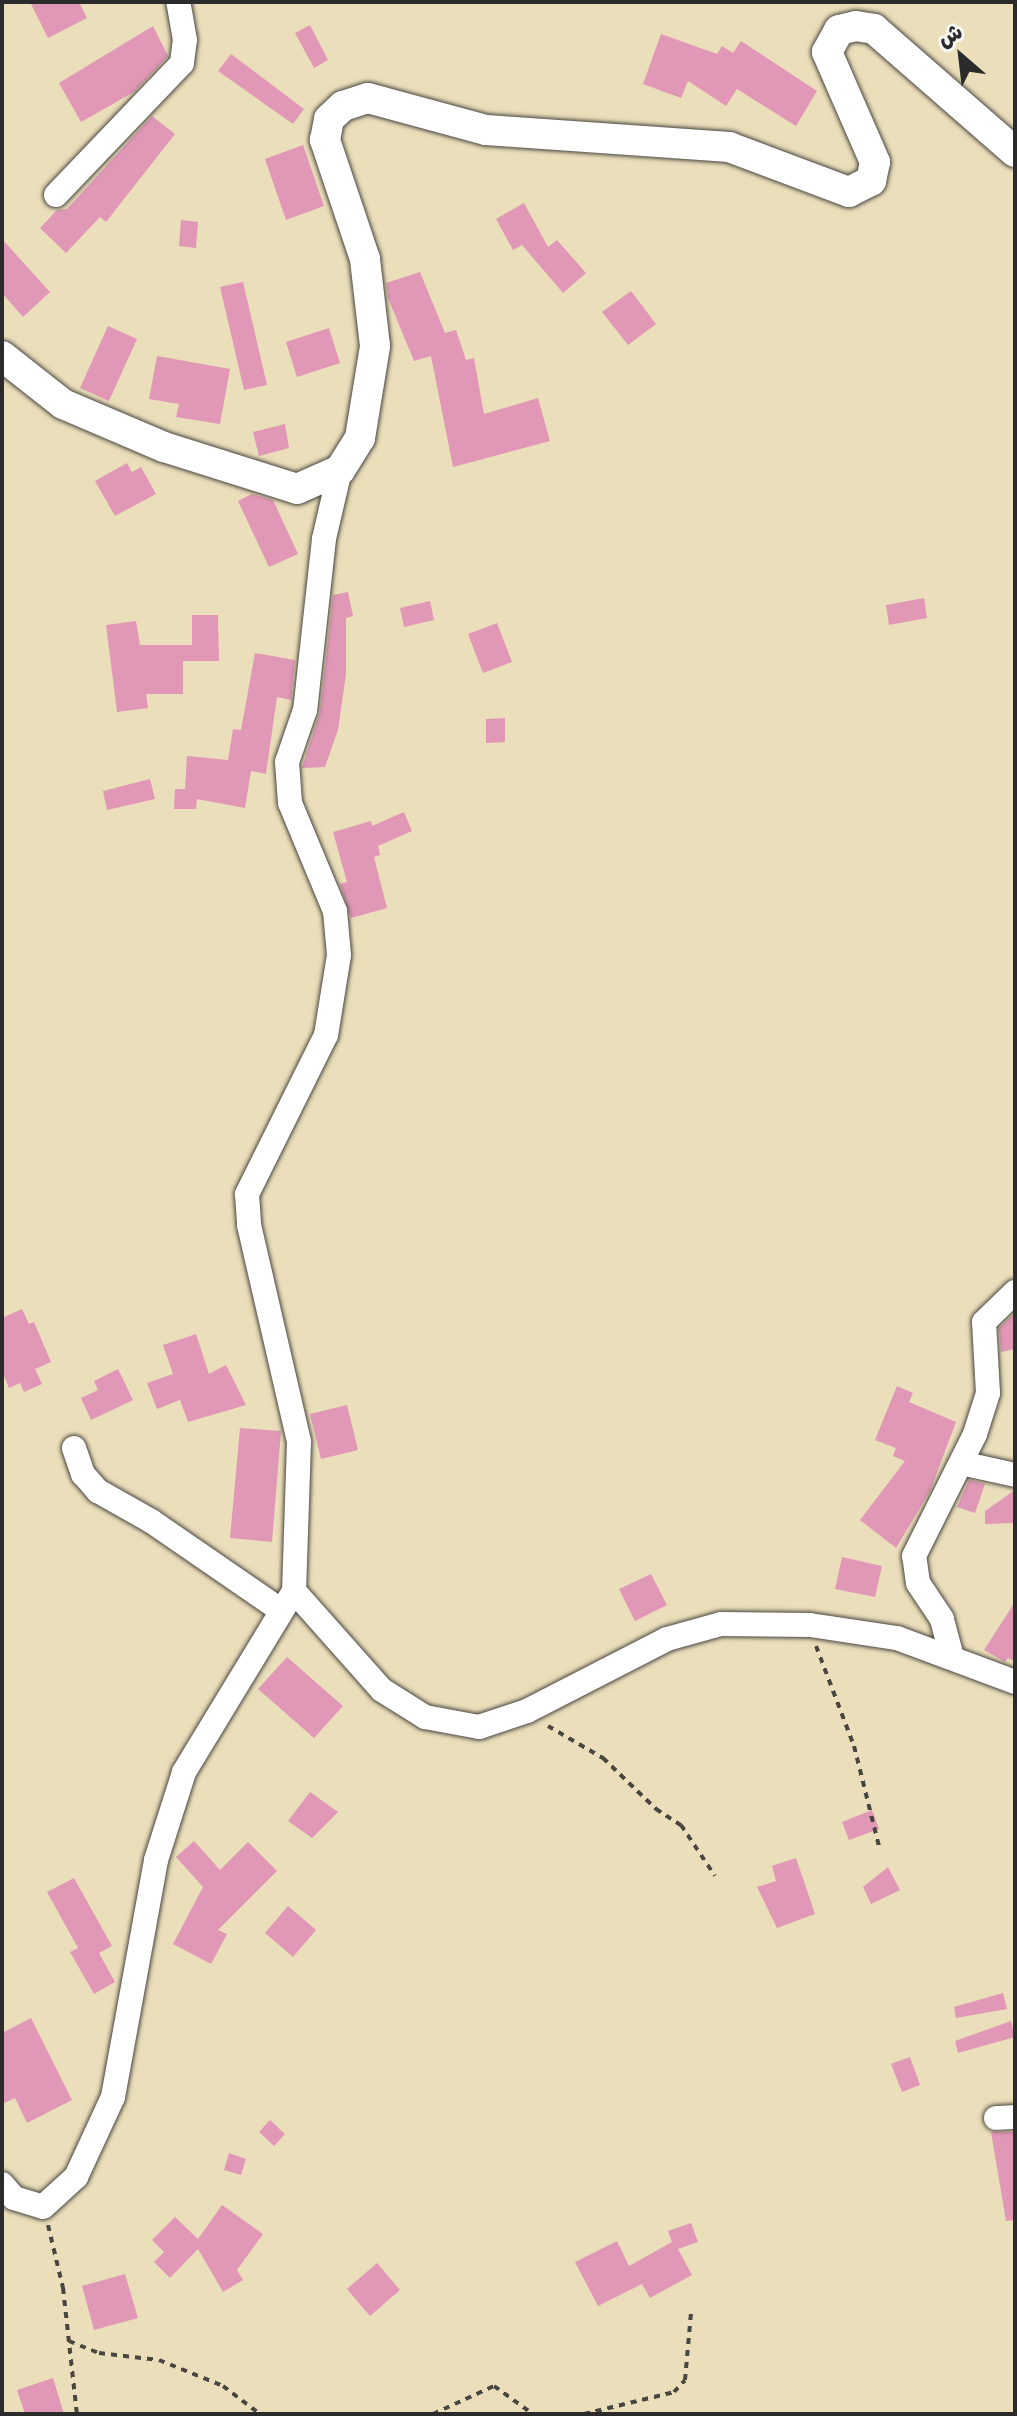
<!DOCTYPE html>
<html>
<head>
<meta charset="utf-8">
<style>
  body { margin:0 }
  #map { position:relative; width:1017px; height:2416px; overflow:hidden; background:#ebdeba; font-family:Delius,"Playpen Sans Arabic",sans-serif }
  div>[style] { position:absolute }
  .building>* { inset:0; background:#e098b6 }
  .path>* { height:4px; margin-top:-2px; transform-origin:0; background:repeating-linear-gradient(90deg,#484640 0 6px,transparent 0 12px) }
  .roads { filter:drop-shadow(0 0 2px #484640) drop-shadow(0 0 2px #484640) }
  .minor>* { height:24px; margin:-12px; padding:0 12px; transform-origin:12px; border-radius:12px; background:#fff }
  .major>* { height:30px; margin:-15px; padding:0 15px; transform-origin:15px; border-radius:15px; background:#fff }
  span { translate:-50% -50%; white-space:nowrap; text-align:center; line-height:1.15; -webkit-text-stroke:6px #f6f6f2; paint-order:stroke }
  .frame { position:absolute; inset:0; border:4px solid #2b2b2b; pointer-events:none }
  .north { position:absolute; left:921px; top:16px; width:80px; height:80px; -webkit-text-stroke:6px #f6f6f2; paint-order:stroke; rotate:332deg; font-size:22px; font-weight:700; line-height:32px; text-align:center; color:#2b2b2b }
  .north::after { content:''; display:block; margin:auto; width:28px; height:36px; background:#2b2b2b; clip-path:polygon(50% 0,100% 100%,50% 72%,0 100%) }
</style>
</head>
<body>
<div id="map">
  <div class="building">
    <i style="clip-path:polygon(30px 2px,79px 2px,87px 18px,48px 38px)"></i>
    <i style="clip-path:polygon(310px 25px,328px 60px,314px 68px,295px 33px)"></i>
    <i style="clip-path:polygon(153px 26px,168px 56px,134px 92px,81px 122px,59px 83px)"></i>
    <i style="clip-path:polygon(661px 34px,717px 54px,722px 46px,733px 53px,741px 41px,817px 91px,796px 126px,737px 89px,726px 106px,688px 81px,681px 98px,643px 84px)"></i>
    <i style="clip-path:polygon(231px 54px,304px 109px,293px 124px,218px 71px)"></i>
    <i style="clip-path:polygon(152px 116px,175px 134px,106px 222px,100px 217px,66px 253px,40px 228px,57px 210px,67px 209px)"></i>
    <i style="clip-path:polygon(303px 145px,324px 206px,286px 220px,265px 159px)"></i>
    <i style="clip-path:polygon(524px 203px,548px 247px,557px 240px,586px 273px,563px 293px,522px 245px,513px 250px,496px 219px)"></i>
    <i style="clip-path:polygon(181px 220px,198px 222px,196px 248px,179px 246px)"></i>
    <i style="clip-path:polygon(2px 239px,50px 292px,23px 317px,2px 293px)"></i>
    <i style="clip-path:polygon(420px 272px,445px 333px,456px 330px,466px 360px,474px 358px,484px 414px,538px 398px,550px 441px,453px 467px,431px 356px,414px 361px,388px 298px,386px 283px)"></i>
    <i style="clip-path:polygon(243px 282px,267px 385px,244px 390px,220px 287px)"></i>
    <i style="clip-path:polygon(631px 291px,656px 324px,628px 345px,602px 312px)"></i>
    <i style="clip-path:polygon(108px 326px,137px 339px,109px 401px,80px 388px)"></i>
    <i style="clip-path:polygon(329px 328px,340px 363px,297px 377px,286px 342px)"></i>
    <i style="clip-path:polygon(157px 356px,230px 369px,220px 424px,176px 417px,179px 404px,149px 399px)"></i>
    <i style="clip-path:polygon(285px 424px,289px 448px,259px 456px,253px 432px)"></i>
    <i style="clip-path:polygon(127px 463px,132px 472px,141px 467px,156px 494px,115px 516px,95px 481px)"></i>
    <i style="clip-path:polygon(252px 494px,273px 500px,298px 554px,269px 567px,238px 501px)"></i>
    <i style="clip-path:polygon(348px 592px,353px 616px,346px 618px,346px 674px,338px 730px,325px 767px,302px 768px,320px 712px,333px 595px)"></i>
    <i style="clip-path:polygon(924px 598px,927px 618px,889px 625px,886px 605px)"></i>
    <i style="clip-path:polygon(430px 601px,434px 620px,404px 627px,400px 608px)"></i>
    <i style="clip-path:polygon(192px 615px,218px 615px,219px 661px,183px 661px,183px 694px,146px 694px,148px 708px,117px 712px,106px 625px,136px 621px,140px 645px,192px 645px)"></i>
    <i style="clip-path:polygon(497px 623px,512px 662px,483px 673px,468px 634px)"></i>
    <i style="clip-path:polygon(255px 653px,295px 660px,291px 700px,277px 697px,266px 774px,251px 771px,245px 808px,197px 799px,196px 809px,174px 809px,175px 789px,185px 789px,187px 756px,228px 760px,233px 729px,241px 730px)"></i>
    <i style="clip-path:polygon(505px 718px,505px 742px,486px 743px,486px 719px)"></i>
    <i style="clip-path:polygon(150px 779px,155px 799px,107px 810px,103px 791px)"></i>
    <i style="clip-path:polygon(404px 812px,412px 831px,378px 846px,380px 855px,374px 857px,387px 908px,351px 918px,340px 884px,347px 882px,333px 832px,371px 821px,372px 826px)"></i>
    <i style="clip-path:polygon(22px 1309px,29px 1324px,34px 1322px,51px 1362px,35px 1369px,42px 1384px,24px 1392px,20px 1383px,9px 1388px,2px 1371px,2px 1318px)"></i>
    <i style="clip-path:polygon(1014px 1314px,1015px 1349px,1001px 1352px,999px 1328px)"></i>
    <i style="clip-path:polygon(196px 1334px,209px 1374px,226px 1365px,246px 1405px,188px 1422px,180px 1400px,157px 1409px,147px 1383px,173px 1374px,163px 1345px)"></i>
    <i style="clip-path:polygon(118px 1369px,133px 1400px,91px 1420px,81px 1398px,98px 1390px,94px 1381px)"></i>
    <i style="clip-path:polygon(897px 1386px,913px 1393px,909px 1402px,956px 1422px,930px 1491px,896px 1548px,860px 1520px,905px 1461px,893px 1456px,896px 1448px,875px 1440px)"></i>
    <i style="clip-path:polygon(347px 1405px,358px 1450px,321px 1459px,310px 1414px)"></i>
    <i style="clip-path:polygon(240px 1428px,281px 1431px,272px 1542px,230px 1538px)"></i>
    <i style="clip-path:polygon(969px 1480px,985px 1484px,975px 1513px,957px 1507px)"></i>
    <i style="clip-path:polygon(1015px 1490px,1015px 1523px,985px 1524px,985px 1511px)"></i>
    <i style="clip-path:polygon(842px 1557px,882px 1566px,875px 1597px,835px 1589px)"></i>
    <i style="clip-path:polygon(651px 1574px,667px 1605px,635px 1621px,619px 1589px)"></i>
    <i style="clip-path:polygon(1015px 1602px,1015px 1662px,1008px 1658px,1005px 1662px,984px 1650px)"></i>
    <i style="clip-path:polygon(287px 1657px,343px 1706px,314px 1738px,258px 1689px)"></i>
    <i style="clip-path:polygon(310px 1792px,338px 1812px,312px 1838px,288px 1821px)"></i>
    <i style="clip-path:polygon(872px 1810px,879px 1829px,849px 1840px,842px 1822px)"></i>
    <i style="clip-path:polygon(194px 1841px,220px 1870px,248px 1842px,277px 1871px,218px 1930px,227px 1934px,211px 1964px,173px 1944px,203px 1887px,176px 1857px)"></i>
    <i style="clip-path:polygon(796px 1858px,815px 1914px,777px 1928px,757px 1887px,776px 1881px,772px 1866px)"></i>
    <i style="clip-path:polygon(888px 1867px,900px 1890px,871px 1904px,863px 1887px)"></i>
    <i style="clip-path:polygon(74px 1878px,112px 1946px,99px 1953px,115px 1982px,94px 1994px,70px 1952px,78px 1948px,47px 1892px)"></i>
    <i style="clip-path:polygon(288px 1906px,316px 1930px,293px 1957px,265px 1933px)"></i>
    <i style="clip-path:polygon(1003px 1993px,1007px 2009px,956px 2018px,954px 2007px)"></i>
    <i style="clip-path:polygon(31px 2018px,72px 2100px,27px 2123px,15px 2098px,2px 2104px,2px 2033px)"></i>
    <i style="clip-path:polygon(1011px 2021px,1015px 2037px,958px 2053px,955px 2041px)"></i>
    <i style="clip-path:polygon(910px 2057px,920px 2085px,902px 2092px,891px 2064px)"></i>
    <i style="clip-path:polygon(270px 2120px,285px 2134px,274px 2146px,259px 2132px)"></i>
    <i style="clip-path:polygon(991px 2132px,1015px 2132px,1015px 2220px,1006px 2221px)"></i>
    <i style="clip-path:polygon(229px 2153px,246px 2159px,241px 2175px,224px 2170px)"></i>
    <i style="clip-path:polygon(222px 2205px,263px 2234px,237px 2270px,243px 2280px,223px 2292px,198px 2249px,170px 2278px,154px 2262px,164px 2252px,152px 2240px,175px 2217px,198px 2239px)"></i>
    <i style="clip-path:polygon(691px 2223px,698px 2242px,678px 2249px,692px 2275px,650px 2298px,642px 2284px,598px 2306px,575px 2262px,617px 2241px,629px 2266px,672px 2242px,668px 2231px)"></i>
    <i style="clip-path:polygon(377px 2263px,400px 2290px,370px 2316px,347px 2289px)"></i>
    <i style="clip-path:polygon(125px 2274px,138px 2318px,94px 2330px,82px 2286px)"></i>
    <i style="clip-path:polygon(53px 2378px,64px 2414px,25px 2414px,17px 2390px)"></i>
  </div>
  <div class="path">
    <i style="left:816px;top:1646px;width:107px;rotate:69.2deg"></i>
    <i style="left:854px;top:1746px;width:107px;rotate:76deg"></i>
    <i style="left:548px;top:1726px;width:64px;rotate:30.2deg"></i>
    <i style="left:603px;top:1758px;width:74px;rotate:43.9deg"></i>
    <i style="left:656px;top:1809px;width:30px;rotate:33deg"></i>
    <i style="left:681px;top:1825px;width:61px;rotate:56.3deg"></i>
    <i style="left:48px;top:2225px;width:65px;rotate:76.6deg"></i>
    <i style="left:63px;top:2288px;width:127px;rotate:83.7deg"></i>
    <i style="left:69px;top:2341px;width:32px;rotate:22deg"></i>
    <i style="left:99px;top:2353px;width:60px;rotate:6.7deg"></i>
    <i style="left:159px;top:2360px;width:69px;rotate:22.1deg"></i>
    <i style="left:223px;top:2386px;width:46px;rotate:37.1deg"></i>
    <i style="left:433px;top:2414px;width:67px;rotate:-24.7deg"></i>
    <i style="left:494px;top:2386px;width:48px;rotate:35.7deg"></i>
    <i style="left:584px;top:2414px;width:93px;rotate:-13.7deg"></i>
    <i style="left:674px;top:2392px;width:16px;rotate:-47deg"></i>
    <i style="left:685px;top:2380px;width:67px;rotate:-84.9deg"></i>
  </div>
  <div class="roads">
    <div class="minor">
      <i style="left:56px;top:195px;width:182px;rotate:-46.3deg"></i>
      <i style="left:182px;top:63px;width:23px;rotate:-83deg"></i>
      <i style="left:185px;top:40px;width:39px;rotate:-100deg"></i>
      <i style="left:340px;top:470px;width:71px;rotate:103.1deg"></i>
      <i style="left:324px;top:539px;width:172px;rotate:96.3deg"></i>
      <i style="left:305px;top:710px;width:55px;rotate:109.1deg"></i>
      <i style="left:287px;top:762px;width:41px;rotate:85.8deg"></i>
      <i style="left:290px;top:803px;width:117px;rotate:67.4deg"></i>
      <i style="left:335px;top:911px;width:44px;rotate:84.8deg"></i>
      <i style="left:339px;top:955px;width:81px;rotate:99.2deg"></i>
      <i style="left:326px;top:1035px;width:178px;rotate:116.4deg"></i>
      <i style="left:247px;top:1194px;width:31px;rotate:86deg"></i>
      <i style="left:249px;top:1225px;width:223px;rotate:77deg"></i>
      <i style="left:299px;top:1442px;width:149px;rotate:91.9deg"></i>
      <i style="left:294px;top:1591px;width:132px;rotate:48.4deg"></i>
      <i style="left:382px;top:1690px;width:51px;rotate:32.1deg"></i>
      <i style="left:425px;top:1717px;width:55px;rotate:10.5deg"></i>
      <i style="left:479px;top:1727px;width:51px;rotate:-18.4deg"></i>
      <i style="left:527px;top:1711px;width:157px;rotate:-27.2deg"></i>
      <i style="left:667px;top:1639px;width:56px;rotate:-15.5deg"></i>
      <i style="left:721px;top:1624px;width:89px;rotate:0.6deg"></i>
      <i style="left:810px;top:1625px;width:88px;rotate:8.5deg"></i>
      <i style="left:897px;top:1638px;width:126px;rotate:20.4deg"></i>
      <i style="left:74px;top:1448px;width:28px;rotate:71deg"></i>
      <i style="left:83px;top:1474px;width:23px;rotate:49deg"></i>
      <i style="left:98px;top:1491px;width:61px;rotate:29.5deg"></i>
      <i style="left:151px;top:1521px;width:155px;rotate:34.5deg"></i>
      <i style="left:961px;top:1463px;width:55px;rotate:12.5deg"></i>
      <i style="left:952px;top:1657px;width:39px;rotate:-105deg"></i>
      <i style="left:942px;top:1619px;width:43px;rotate:-123.7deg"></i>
      <i style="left:918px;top:1583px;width:27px;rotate:-98deg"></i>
      <i style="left:914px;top:1556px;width:136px;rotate:-63.4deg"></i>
      <i style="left:975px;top:1434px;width:43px;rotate:-72.4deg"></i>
      <i style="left:988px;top:1393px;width:71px;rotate:-93.2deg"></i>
      <i style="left:984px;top:1322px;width:43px;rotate:-44.1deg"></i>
      <i style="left:996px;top:2118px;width:19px;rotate:-3deg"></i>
      <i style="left:2px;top:2184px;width:18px;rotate:49deg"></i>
      <i style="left:14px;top:2198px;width:30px;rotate:17deg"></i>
      <i style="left:43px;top:2207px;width:45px;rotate:-42.3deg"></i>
      <i style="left:76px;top:2177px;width:88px;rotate:-65.2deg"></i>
      <i style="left:113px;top:2097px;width:241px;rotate:-79.7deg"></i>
      <i style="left:156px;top:1860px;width:92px;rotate:-72.3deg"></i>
      <i style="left:184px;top:1772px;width:212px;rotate:-58.7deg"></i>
    </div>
    <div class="major">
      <i style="left:2px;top:356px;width:78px;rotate:38.2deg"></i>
      <i style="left:63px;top:404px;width:110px;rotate:23.1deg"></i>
      <i style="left:164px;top:447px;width:139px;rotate:17.5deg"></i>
      <i style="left:297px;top:489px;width:47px;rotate:-23.8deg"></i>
      <i style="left:340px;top:470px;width:38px;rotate:-58deg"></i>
      <i style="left:360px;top:438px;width:93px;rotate:-80.7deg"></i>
      <i style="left:375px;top:346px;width:88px;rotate:-96.6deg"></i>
      <i style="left:365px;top:259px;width:126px;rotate:-108.6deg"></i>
      <i style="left:325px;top:140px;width:21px;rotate:-79deg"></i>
      <i style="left:329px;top:119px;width:19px;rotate:-43deg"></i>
      <i style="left:343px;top:106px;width:26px;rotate:-18deg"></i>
      <i style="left:368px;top:98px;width:122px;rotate:15.2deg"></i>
      <i style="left:486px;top:130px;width:244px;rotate:4deg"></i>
      <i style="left:729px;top:147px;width:128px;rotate:20.6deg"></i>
      <i style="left:849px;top:192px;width:25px;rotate:-27deg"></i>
      <i style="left:871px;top:181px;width:19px;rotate:-78deg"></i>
      <i style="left:875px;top:162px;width:120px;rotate:-113.6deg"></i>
      <i style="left:827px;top:52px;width:25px;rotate:-61deg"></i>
      <i style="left:839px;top:30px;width:17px;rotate:-13deg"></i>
      <i style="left:856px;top:26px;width:18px;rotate:9deg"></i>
      <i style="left:874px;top:29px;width:187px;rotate:41.1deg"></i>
    </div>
  </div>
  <div class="frame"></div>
  <div class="north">ش</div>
</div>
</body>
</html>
